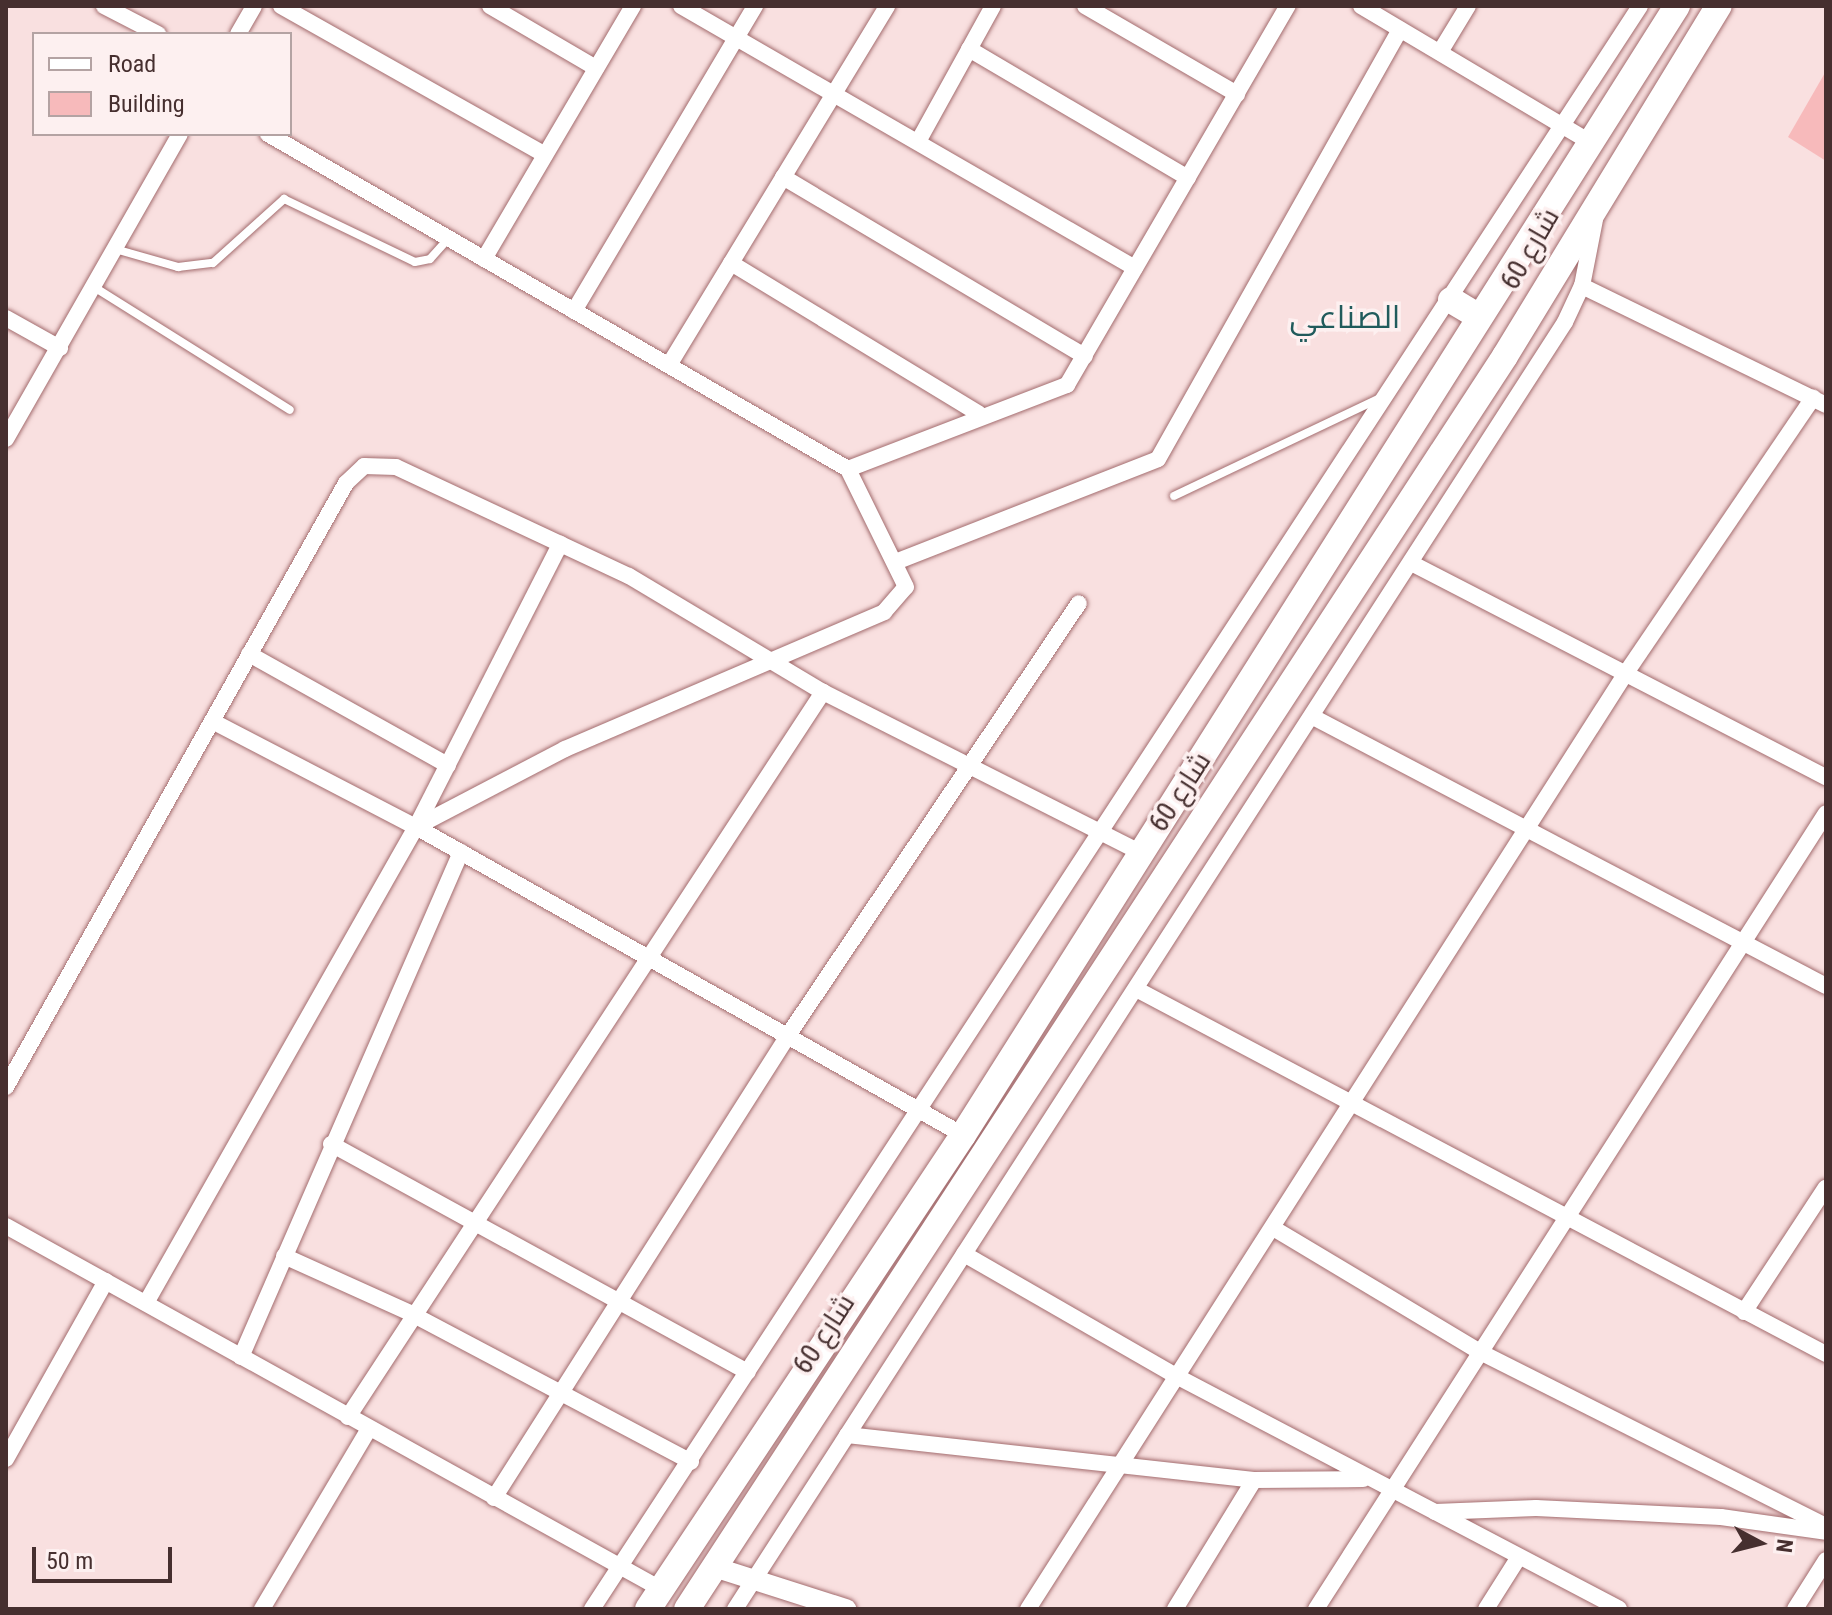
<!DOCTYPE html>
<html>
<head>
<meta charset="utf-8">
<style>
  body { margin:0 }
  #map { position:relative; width:1832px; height:1615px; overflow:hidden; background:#f9e0e0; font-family:"Roboto Condensed",Cairo,sans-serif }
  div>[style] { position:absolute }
  .building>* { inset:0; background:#f7babb }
  .roads { filter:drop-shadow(0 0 2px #a36c6e) drop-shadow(0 0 2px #a36c6e) }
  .service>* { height:8px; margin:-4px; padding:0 4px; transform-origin:4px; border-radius:4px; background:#fff }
  .minor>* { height:16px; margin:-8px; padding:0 8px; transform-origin:8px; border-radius:8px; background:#fff }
  .tertiary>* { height:20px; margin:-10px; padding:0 10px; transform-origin:10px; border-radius:10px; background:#fff }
  .trunk>* { height:26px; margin:-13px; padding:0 13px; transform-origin:13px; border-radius:13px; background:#fff }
  span { translate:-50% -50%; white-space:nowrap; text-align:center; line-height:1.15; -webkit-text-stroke:7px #fdf0f0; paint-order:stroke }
  .street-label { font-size:28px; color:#462f2f }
  .quarter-label { font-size:32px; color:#205b5c }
  .frame { position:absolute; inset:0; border:8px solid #462f2f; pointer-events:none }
  .legend { position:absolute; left:32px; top:32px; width:260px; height:104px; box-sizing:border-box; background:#fdf0f0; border:2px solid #b4a3a3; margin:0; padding:10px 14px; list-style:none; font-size:24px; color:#462f2f }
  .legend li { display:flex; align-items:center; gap:16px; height:40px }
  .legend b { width:40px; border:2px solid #b4a3a3 }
  .north { position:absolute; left:1720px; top:1503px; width:80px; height:80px; -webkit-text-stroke:6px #fdf0f0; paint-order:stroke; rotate:97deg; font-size:22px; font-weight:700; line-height:32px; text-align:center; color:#462f2f }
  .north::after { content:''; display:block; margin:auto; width:28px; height:36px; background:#462f2f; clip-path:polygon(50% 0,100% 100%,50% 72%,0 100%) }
  .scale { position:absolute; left:32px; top:1547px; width:140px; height:36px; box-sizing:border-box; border:4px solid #462f2f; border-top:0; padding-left:10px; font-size:24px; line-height:28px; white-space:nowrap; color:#462f2f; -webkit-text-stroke:6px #fdf0f0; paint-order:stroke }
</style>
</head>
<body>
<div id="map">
  <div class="building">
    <i style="clip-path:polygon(1826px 71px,1826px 161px,1788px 137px)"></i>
  </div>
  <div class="roads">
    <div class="service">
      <i style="left:115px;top:249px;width:66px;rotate:15.9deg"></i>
      <i style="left:178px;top:267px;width:35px;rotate:-7deg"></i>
      <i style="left:213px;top:263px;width:96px;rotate:-42deg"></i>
      <i style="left:284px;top:199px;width:145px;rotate:25.7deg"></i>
      <i style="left:415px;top:262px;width:15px;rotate:-11deg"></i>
      <i style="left:430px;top:259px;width:27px;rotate:-48deg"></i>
      <i style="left:94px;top:287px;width:231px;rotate:32.1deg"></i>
      <i style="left:1174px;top:496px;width:228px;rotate:-25.4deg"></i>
    </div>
    <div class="minor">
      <i style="left:104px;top:6px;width:61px;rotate:27.4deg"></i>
      <i style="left:281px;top:6px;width:303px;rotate:29.4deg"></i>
      <i style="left:490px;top:6px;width:123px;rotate:30.3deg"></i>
      <i style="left:681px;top:6px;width:524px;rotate:29.99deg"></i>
      <i style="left:1085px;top:6px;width:176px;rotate:30.1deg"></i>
      <i style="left:1361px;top:6px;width:264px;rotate:30.7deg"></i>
      <i style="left:238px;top:34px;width:32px;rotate:-60deg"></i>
      <i style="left:969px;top:49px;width:254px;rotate:30.5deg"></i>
      <i style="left:1440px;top:52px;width:54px;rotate:-58.7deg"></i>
      <i style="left:919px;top:140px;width:153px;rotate:-61.1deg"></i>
      <i style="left:783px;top:177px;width:351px;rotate:30.7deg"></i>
      <i style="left:484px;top:259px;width:294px;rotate:-59.5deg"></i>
      <i style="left:731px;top:263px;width:290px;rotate:31.3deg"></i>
      <i style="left:1582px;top:286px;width:271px;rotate:26deg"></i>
      <i style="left:574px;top:311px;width:355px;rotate:-59.3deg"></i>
      <i style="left:6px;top:318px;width:62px;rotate:29.1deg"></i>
      <i style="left:669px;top:365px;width:420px;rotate:-58.7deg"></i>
      <i style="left:6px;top:439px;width:351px;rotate:-60.3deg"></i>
      <i style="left:848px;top:469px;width:235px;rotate:-21deg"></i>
      <i style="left:1067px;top:385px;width:439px;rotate:-59.8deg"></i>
      <i style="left:898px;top:561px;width:279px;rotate:-21.4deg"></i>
      <i style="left:1158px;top:459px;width:493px;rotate:-60.6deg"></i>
      <i style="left:1413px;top:564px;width:465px;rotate:27.3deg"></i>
      <i style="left:249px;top:654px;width:228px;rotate:29.2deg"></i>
      <i style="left:1313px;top:717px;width:579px;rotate:27.67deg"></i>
      <i style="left:212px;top:721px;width:230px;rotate:27.5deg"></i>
      <i style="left:416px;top:827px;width:628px;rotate:29.38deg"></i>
      <i style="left:416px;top:827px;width:318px;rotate:-63deg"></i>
      <i style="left:1136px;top:989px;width:781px;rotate:27.88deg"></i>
      <i style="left:6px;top:1087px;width:693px;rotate:-60.62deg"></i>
      <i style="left:346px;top:483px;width:25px;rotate:-43deg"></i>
      <i style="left:364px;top:466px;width:32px;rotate:2deg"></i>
      <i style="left:396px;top:467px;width:257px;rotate:25.1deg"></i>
      <i style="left:629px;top:576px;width:226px;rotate:30.9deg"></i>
      <i style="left:823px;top:692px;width:357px;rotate:26.8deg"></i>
      <i style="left:331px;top:1144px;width:475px;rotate:28.7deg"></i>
      <i style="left:6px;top:1226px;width:749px;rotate:29deg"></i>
      <i style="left:1273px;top:1228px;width:244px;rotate:30.9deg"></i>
      <i style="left:1482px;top:1353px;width:385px;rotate:26.7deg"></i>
      <i style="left:964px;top:1254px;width:247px;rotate:29.9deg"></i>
      <i style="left:1178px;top:1377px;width:498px;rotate:27.7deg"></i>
      <i style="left:284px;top:1256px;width:138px;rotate:24.3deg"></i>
      <i style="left:410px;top:1313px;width:318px;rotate:27.9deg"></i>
      <i style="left:146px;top:1303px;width:547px;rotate:-60.44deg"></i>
      <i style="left:416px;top:827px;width:168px;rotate:-27.6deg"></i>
      <i style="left:565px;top:749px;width:347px;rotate:-23.2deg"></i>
      <i style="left:884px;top:612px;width:33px;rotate:-49deg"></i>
      <i style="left:906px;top:587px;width:131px;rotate:-116.2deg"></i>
      <i style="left:848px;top:469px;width:670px;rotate:-149.99deg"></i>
      <i style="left:1744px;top:1312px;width:149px;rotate:-56.7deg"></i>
      <i style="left:241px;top:1357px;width:551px;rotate:-66.46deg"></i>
      <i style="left:348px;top:1417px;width:867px;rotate:-56.77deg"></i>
      <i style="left:847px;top:1435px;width:409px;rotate:6.3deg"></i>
      <i style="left:1254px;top:1480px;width:109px;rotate:-0.5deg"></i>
      <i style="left:6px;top:1459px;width:204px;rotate:-60.7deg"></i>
      <i style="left:494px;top:1498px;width:550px;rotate:-57.55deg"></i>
      <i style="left:789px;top:1034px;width:519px;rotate:-56.07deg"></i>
      <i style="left:1435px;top:1512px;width:101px;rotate:-2.3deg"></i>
      <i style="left:1536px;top:1508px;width:185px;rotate:2.8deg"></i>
      <i style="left:1721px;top:1517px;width:106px;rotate:8.1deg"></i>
      <i style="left:262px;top:1609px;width:209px;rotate:-59.3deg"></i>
      <i style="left:592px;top:1609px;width:1915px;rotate:-56.82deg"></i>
      <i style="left:735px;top:1609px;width:1531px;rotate:-57.18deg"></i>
      <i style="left:1565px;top:322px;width:40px;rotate:-65deg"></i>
      <i style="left:1582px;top:286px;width:67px;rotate:-78.9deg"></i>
      <i style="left:1028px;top:1609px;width:1111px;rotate:-57.43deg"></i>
      <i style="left:1626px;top:673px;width:333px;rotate:-55.8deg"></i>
      <i style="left:1175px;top:1609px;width:151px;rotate:-58.5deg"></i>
      <i style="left:1316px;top:1609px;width:945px;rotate:-57.35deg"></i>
      <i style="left:1486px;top:1609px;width:58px;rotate:-57.7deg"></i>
      <i style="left:1795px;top:1609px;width:58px;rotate:-57.7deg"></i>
    </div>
    <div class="tertiary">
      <i style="left:714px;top:1567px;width:139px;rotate:17.7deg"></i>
    </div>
    <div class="trunk">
      <i style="left:1451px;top:300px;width:29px;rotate:31deg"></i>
      <i style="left:648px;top:1609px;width:569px;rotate:-56.39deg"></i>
      <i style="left:963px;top:1135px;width:1336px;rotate:-57.69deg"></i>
      <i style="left:687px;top:1609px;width:1496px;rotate:-56.86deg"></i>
      <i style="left:1505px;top:356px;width:410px;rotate:-58.6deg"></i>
    </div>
  </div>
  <div class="street-label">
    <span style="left:1530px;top:249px;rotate:-60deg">شارع 60</span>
    <span style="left:1180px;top:792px;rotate:-57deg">شارع 60</span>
    <span style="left:824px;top:1334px;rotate:-57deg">شارع 60</span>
  </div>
  <div class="quarter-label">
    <span style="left:1345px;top:317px">الصناعي</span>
  </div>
  <div class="frame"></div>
  <ul class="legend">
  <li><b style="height:10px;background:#fff"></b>Road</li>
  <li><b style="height:22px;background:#f7babb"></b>Building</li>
  </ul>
  <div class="north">N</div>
  <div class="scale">50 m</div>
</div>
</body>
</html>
